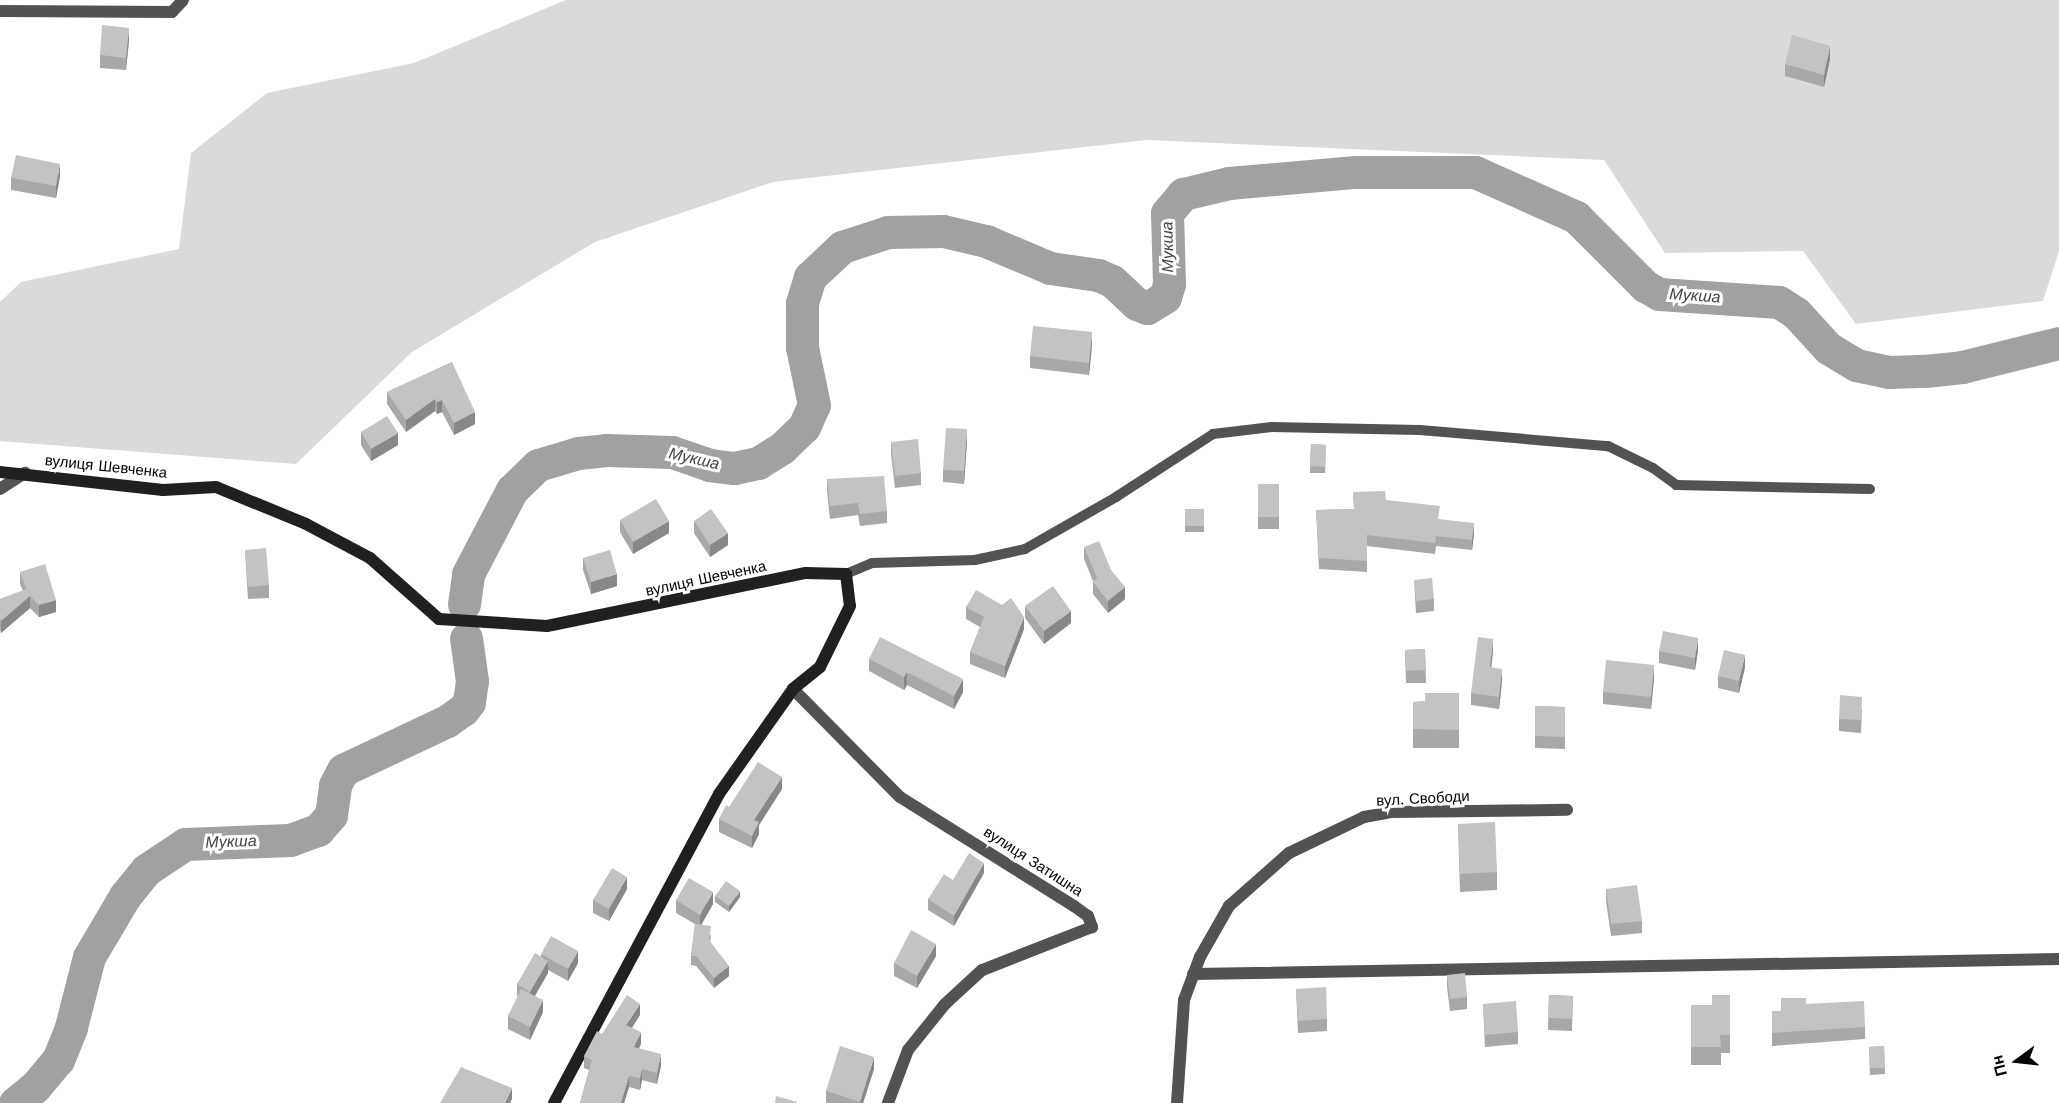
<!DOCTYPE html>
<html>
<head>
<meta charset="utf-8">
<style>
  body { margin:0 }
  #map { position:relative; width:2059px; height:1103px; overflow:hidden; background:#fff; font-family:"Work Sans",sans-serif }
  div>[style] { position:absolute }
  .green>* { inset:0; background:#dadada }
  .river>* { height:33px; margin:-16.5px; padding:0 16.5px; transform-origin:16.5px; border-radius:16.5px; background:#a1a1a1 }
  .lane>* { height:10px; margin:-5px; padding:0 5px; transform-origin:5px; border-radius:5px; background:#535353 }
  .street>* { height:12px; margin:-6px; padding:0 6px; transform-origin:6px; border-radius:6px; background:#535353 }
  .secondary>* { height:12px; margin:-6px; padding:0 6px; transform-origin:6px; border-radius:6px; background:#202020 }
  .wall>* { inset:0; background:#a8a8a8 }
  .shaded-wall>* { inset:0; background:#888 }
  .building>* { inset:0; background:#c3c3c3 }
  span { translate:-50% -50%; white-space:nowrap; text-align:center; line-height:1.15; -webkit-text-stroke:6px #fff; paint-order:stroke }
  .street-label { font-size:15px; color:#000 }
  .water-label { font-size:16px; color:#424242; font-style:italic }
  .north { position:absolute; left:1987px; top:1031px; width:60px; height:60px; -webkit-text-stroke:4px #fff; paint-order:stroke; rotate:255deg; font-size:16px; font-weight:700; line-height:24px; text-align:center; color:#000 }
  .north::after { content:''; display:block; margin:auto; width:21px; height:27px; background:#000; clip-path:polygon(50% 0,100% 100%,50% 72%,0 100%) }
</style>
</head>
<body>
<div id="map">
  <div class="green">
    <i style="clip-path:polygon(566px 0,2059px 0,2059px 251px,2043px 301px,1856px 324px,1803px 251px,1665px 253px,1604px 160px,1147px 140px,773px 182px,595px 242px,412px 352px,296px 464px,0 441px,0 302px,21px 282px,179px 249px,191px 153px,267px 93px,414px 63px)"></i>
  </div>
  <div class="river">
    <i style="left:464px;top:604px;width:30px;rotate:-82deg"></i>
    <i style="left:468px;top:574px;width:95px;rotate:-62.4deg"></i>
    <i style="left:512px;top:490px;width:36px;rotate:-44deg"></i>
    <i style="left:538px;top:465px;width:42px;rotate:-16.7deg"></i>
    <i style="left:578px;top:453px;width:28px;rotate:-6deg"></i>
    <i style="left:606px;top:450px;width:66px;rotate:1.7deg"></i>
    <i style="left:672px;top:452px;width:39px;rotate:19deg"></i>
    <i style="left:709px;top:465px;width:25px;rotate:7deg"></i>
    <i style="left:734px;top:468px;width:25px;rotate:-12deg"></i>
    <i style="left:758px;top:463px;width:28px;rotate:-32deg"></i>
    <i style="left:782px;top:448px;width:30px;rotate:-44deg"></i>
    <i style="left:804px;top:427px;width:24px;rotate:-66deg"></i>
    <i style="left:814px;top:405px;width:59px;rotate:-101.7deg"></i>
    <i style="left:802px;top:347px;width:44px;rotate:-90deg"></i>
    <i style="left:802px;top:303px;width:27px;rotate:-73deg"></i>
    <i style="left:810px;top:277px;width:44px;rotate:-43.2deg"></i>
    <i style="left:842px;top:247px;width:48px;rotate:-18.1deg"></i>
    <i style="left:888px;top:232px;width:55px;rotate:-1deg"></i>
    <i style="left:943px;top:231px;width:44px;rotate:13.1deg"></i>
    <i style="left:986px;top:241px;width:69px;rotate:22.9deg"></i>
    <i style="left:1050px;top:268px;width:49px;rotate:8.3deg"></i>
    <i style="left:1098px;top:275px;width:15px;rotate:23deg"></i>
    <i style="left:1112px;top:281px;width:34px;rotate:43deg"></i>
    <i style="left:1137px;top:304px;width:11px;rotate:22deg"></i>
    <i style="left:1147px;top:308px;width:21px;rotate:-31deg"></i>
    <i style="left:1165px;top:297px;width:14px;rotate:-73deg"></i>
    <i style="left:1169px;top:284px;width:71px;rotate:-91.6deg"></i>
    <i style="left:1167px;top:213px;width:25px;rotate:-50deg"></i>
    <i style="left:1183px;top:194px;width:47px;rotate:-13.4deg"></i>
    <i style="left:1229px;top:183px;width:127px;rotate:-5deg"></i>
    <i style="left:1356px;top:172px;width:119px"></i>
    <i style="left:1475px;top:172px;width:111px;rotate:24deg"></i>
    <i style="left:1576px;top:217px;width:98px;rotate:45deg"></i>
    <i style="left:1645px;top:286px;width:16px;rotate:30deg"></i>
    <i style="left:1659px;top:294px;width:120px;rotate:3.8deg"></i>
    <i style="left:1779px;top:302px;width:20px;rotate:33deg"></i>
    <i style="left:1796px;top:313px;width:47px;rotate:47.6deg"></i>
    <i style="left:1828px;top:348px;width:33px;rotate:31deg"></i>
    <i style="left:1856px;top:365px;width:34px;rotate:12deg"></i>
    <i style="left:1889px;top:372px;width:36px;rotate:-2deg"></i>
    <i style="left:1925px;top:371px;width:37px;rotate:-6deg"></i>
    <i style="left:1962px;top:367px;width:100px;rotate:-13.9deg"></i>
    <i style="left:15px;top:1103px;width:26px;rotate:-39deg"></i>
    <i style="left:35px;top:1087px;width:35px;rotate:-50deg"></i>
    <i style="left:58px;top:1060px;width:35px;rotate:-68deg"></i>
    <i style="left:71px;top:1027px;width:72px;rotate:-75.6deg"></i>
    <i style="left:89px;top:957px;width:71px;rotate:-59.5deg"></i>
    <i style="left:125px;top:896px;width:33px;rotate:-51deg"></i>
    <i style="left:146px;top:870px;width:47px;rotate:-33.7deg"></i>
    <i style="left:185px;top:844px;width:105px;rotate:-2.2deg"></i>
    <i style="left:290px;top:840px;width:30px;rotate:-20deg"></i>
    <i style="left:318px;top:830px;width:20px;rotate:-49deg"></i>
    <i style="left:331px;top:815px;width:30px;rotate:-82deg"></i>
    <i style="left:335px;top:785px;width:17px;rotate:-62deg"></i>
    <i style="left:343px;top:770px;width:115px;rotate:-25.2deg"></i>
    <i style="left:447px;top:721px;width:19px;rotate:-35deg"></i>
    <i style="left:463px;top:710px;width:10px;rotate:-53deg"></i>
    <i style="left:469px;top:702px;width:21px;rotate:-82deg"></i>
    <i style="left:472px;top:681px;width:43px;rotate:-97.9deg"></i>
  </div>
  <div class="lane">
    <i style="left:846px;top:574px;width:28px;rotate:-23deg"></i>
    <i style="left:872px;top:563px;width:103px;rotate:-1.7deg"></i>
    <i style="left:975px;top:560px;width:51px;rotate:-12.4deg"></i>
    <i style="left:1025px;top:549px;width:105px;rotate:-29.7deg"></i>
    <i style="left:1116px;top:497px;width:116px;rotate:-33deg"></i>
    <i style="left:1213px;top:434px;width:59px;rotate:-6.8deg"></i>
    <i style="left:1272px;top:427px;width:148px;rotate:1.2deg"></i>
    <i style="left:1420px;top:430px;width:189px;rotate:4.9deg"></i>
    <i style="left:1608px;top:446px;width:50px;rotate:26.1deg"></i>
    <i style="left:1653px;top:468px;width:29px;rotate:36deg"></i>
    <i style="left:1676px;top:485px;width:194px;rotate:1.2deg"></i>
  </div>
  <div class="street">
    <i style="left:0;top:11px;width:172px;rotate:0.3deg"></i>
    <i style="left:172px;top:12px;width:16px;rotate:-47deg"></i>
    <i style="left:0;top:489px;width:30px;rotate:-33deg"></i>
    <i style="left:793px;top:689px;width:152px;rotate:45.3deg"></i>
    <i style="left:900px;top:797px;width:205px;rotate:32.1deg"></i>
    <i style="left:1074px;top:906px;width:17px;rotate:36deg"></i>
    <i style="left:1088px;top:916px;width:12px;rotate:70deg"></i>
    <i style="left:1092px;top:927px;width:118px;rotate:158.6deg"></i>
    <i style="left:982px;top:970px;width:50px;rotate:137.4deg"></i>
    <i style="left:945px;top:1004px;width:59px;rotate:128.8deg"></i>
    <i style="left:908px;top:1050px;width:57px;rotate:110.7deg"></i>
    <i style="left:1193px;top:974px;width:866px;rotate:-0.99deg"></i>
    <i style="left:1177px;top:1103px;width:103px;rotate:-86.1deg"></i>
    <i style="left:1184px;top:1000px;width:46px;rotate:-69.6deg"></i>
    <i style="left:1200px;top:957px;width:59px;rotate:-60.4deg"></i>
    <i style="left:1229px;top:906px;width:80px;rotate:-41.5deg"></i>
    <i style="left:1289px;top:853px;width:83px;rotate:-25.6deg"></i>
    <i style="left:1364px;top:817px;width:29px;rotate:-10deg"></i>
    <i style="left:1393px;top:812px;width:174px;rotate:-0.7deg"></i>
  </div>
  <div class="secondary">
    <i style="left:0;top:472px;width:164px;rotate:6.3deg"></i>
    <i style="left:163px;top:490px;width:53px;rotate:-3.2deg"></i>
    <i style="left:216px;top:487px;width:97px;rotate:22.3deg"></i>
    <i style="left:306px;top:524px;width:72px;rotate:28deg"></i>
    <i style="left:370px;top:558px;width:92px;rotate:41.5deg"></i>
    <i style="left:439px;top:619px;width:108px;rotate:3.7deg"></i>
    <i style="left:547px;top:626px;width:264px;rotate:-11.6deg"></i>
    <i style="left:806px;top:573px;width:40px;rotate:1.4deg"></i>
    <i style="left:846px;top:574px;width:32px;rotate:83deg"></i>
    <i style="left:850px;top:606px;width:68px;rotate:116.2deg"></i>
    <i style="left:820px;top:667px;width:35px;rotate:141deg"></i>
    <i style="left:793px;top:689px;width:128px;rotate:125.2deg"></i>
    <i style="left:719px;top:794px;width:350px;rotate:118.1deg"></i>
  </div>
  <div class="wall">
    <i style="clip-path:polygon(129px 40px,126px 70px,100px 68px,100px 55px)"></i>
    <i style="clip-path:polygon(1830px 59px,1824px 87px,1785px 76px,1785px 64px)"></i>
    <i style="clip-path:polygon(60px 176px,56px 198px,11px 190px,11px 178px)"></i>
    <i style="clip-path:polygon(1092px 345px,1089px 375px,1030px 368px,1030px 356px)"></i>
    <i style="clip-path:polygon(452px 362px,475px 424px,454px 435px,442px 412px,437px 414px,435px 411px,406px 432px,387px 404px,387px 392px)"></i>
    <i style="clip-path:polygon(361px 432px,398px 445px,371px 461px,361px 445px)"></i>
    <i style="clip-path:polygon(967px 441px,964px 484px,943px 482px,943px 470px)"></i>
    <i style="clip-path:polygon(891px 442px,921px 473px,921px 485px,895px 488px,891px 454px)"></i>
    <i style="clip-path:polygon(1311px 444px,1326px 445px,1325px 473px,1310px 473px)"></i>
    <i style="clip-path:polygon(827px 479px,887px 511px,887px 523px,860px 526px,858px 515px,830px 519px,827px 491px)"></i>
    <i style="clip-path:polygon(1258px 484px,1279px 484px,1279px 529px,1258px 529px)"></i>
    <i style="clip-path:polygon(1353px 492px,1386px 500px,1439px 519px,1474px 534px,1472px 550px,1436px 546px,1435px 554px,1367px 546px,1367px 572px,1319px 569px,1316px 510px,1354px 509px)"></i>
    <i style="clip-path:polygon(1185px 509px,1204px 509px,1204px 532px,1185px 532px)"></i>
    <i style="clip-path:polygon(620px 520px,669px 533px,633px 554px,620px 532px)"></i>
    <i style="clip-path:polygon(694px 521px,728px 545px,710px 557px,694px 533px)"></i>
    <i style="clip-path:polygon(1084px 547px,1111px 570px,1125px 599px,1108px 613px,1093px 594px,1093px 581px,1084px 559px)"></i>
    <i style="clip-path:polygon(245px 550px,269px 585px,269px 598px,248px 599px)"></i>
    <i style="clip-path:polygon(583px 558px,617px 586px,591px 594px,583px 570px)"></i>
    <i style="clip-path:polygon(20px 572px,56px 612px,39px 617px,30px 608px,1px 633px,0 630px,0 599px,23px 591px,20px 584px)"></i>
    <i style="clip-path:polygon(1414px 580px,1434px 599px,1434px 611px,1416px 613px)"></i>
    <i style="clip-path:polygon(1002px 605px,1024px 629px,1005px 678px,970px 664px,970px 652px,980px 627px,966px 619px,966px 607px)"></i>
    <i style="clip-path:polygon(1025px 606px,1071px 623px,1044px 644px,1025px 618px)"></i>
    <i style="clip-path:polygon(1425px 649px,1426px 683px,1406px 683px,1405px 650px)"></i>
    <i style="clip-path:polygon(1698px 650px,1695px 670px,1659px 663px,1659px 651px)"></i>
    <i style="clip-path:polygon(1493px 651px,1491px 667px,1502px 681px,1499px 709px,1471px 705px,1471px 693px)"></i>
    <i style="clip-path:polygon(869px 659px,963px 692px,954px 709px,907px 685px,904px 690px,869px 671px)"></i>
    <i style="clip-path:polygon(1745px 667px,1739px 693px,1718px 688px,1718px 676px)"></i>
    <i style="clip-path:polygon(1654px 678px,1651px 709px,1603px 704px,1603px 692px)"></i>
    <i style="clip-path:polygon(1459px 693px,1459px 748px,1413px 748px,1413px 702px,1425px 701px)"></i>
    <i style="clip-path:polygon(1535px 706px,1565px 707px,1565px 749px,1535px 748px)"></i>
    <i style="clip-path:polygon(1862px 709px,1861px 733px,1839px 731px,1839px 719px)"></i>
    <i style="clip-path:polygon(782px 789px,759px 825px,759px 834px,752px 848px,719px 832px,719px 819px,729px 807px)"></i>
    <i style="clip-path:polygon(1458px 824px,1497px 872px,1497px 890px,1460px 892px)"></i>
    <i style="clip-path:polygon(984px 873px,954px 926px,928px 910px,928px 899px,953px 880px)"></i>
    <i style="clip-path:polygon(627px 889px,609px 921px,593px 913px,593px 900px)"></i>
    <i style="clip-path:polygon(1606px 889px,1642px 921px,1642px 933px,1611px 936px,1606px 901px)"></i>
    <i style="clip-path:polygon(715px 896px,740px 897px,729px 912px,715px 902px)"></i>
    <i style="clip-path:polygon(676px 900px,713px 904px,701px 925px,711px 936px,710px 942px,729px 976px,714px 988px,696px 966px,691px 965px,691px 956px,695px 924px,676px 913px)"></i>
    <i style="clip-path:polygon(541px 954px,578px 963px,568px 981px,548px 970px,548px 973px,535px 996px,543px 1012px,530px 1040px,508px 1029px,508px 1016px,518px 997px,517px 996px,517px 984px,541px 957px)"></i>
    <i style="clip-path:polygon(936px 956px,917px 988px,894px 976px,894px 963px)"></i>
    <i style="clip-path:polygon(1447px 975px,1467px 997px,1467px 1009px,1450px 1011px,1447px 987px)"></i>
    <i style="clip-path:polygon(1296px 989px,1327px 1019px,1327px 1031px,1298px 1033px)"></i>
    <i style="clip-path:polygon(1549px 995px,1573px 996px,1572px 1031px,1548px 1030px)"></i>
    <i style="clip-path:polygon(1730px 995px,1730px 1053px,1721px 1053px,1721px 1065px,1691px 1065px,1691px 1005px,1712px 1005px)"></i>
    <i style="clip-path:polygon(1483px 1004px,1518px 1032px,1518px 1044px,1485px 1047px)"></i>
    <i style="clip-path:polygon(1806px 1004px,1865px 1027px,1865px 1039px,1772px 1046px,1772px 1011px,1781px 1011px)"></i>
    <i style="clip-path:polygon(640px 1015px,632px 1028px,641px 1044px,638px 1049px,661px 1065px,657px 1084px,642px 1080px,640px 1090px,629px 1087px,624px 1103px,580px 1103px,589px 1070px,584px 1068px,584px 1056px,602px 1034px)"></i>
    <i style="clip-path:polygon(1884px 1046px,1885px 1074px,1870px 1075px,1869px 1047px)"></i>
    <i style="clip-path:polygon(874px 1069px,863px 1103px,826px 1103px,826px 1091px)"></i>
  </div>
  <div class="shaded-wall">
    <i style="clip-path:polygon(129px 28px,129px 40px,126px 70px,126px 58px)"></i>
    <i style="clip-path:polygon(1830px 46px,1830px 59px,1824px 87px,1824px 75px)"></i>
    <i style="clip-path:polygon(60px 164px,60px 176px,56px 198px,56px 186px)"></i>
    <i style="clip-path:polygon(1092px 332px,1092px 345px,1089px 375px,1089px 363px)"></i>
    <i style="clip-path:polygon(435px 399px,435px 411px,406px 432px,406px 420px)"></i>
    <i style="clip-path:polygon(442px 400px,442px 412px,437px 414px,437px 402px)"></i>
    <i style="clip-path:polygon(475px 412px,475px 424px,454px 435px,454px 423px)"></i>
    <i style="clip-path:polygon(967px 429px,967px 441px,964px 484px,964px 471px)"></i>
    <i style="clip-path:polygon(398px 433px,398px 445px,371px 461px,371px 449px)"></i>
    <i style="clip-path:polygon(669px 521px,669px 533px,633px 554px,633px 542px)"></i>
    <i style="clip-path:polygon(1474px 523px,1474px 534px,1472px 550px,1472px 540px)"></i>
    <i style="clip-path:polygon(728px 533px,728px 545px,710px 557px,710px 545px)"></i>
    <i style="clip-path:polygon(617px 574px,617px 586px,591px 594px,591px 582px)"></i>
    <i style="clip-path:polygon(1125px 587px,1125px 599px,1108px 613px,1108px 601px)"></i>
    <i style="clip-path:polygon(30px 596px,30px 608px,1px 633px,1px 621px)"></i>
    <i style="clip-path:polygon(56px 600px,56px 612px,39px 617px,39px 605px)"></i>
    <i style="clip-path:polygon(1071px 611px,1071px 623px,1044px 644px,1044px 631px)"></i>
    <i style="clip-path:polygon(1024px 617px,1024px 629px,1005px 678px,1005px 666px)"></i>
    <i style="clip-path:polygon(1698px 638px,1698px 650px,1695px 670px,1695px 658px)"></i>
    <i style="clip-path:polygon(1493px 639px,1493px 651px,1490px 679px,1490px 667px)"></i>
    <i style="clip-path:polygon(1745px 655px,1745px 667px,1739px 693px,1739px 681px)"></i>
    <i style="clip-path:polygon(1654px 665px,1654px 678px,1651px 709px,1651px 697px)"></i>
    <i style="clip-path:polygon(1502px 669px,1502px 681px,1499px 709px,1499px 697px)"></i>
    <i style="clip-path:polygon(907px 672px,907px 685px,904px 690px,904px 677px)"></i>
    <i style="clip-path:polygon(963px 679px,963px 692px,954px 709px,954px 696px)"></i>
    <i style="clip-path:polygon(782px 777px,782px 789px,759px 825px,759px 834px,752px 848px,752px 836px,754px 820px)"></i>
    <i style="clip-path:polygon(984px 863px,984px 873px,954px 926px,954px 916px)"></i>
    <i style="clip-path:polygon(627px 877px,627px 889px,609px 921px,609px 909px)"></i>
    <i style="clip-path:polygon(740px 891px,740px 897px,729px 912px,729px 906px)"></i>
    <i style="clip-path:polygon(713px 892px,713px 904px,700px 927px,700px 915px)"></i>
    <i style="clip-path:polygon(936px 944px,936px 956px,917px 988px,917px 976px)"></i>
    <i style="clip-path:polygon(578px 951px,578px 963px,568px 981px,568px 969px)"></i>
    <i style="clip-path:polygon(548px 961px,548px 973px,530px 1004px,530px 992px)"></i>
    <i style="clip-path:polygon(729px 966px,729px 976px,714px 988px,714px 978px)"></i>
    <i style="clip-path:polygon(543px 1000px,543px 1012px,530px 1040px,530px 1027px)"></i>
    <i style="clip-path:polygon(640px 1004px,640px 1015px,626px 1036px,626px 1025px)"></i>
    <i style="clip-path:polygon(641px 1032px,641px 1044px,634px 1059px,634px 1047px)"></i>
    <i style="clip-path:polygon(661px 1054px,661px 1065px,657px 1084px,657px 1073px)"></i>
    <i style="clip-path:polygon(874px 1057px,874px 1069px,863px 1103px,860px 1103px)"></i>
    <i style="clip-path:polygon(642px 1069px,642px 1080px,640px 1090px,640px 1078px)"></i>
    <i style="clip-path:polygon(629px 1076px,629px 1087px,624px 1103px,621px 1103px)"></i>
    <i style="clip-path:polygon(512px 1088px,512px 1099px,510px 1103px,505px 1103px)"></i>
  </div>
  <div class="building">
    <i style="clip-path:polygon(102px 25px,129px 28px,126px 58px,100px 55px)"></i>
    <i style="clip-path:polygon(1792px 35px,1830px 46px,1824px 75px,1785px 64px)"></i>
    <i style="clip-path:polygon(16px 155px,60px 164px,56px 186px,11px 178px)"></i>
    <i style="clip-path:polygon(1033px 326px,1092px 332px,1089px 363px,1030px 356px)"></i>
    <i style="clip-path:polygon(452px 362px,475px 412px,454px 423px,442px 400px,437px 402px,435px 399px,406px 420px,387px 392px)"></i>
    <i style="clip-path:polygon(387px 416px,398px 433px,371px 449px,361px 432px)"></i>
    <i style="clip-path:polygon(946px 428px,967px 429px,964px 471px,943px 470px)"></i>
    <i style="clip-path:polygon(918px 439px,921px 473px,895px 476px,891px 442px)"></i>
    <i style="clip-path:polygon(1311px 444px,1326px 445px,1325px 467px,1310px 466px)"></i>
    <i style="clip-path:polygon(884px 476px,887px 511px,860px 514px,858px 503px,830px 506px,827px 479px)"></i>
    <i style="clip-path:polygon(1258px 484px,1279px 484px,1279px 517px,1258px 517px)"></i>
    <i style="clip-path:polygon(1385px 491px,1386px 500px,1440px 506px,1438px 519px,1474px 523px,1472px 540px,1436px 536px,1435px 543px,1367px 535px,1367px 561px,1319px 558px,1316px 510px,1354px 509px,1353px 492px)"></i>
    <i style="clip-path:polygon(656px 499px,669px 521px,633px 542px,620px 520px)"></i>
    <i style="clip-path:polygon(711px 509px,728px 533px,710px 545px,694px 521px)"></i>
    <i style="clip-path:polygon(1185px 509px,1204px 509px,1204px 526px,1185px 526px)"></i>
    <i style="clip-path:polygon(1099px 541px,1111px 570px,1125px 587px,1108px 601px,1093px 582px,1097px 578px,1084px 547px)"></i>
    <i style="clip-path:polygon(266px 548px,269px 585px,248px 587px,245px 550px)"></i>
    <i style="clip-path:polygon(610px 550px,617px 574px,591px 582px,583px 558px)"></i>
    <i style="clip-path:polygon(45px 564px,56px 600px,39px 605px,30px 596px,1px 621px,0 618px,0 599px,26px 589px,20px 572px)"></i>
    <i style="clip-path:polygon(1432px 578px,1434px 599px,1416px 601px,1414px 580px)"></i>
    <i style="clip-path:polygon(1053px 586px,1071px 611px,1044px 631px,1025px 606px)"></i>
    <i style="clip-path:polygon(976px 590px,1002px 605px,1011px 598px,1024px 617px,1005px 666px,970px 652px,984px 617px,966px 607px)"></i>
    <i style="clip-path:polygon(1663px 631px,1698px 638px,1695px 658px,1659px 651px)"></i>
    <i style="clip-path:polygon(880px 637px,963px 679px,954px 696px,907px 672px,904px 677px,869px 659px)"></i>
    <i style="clip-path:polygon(1478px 637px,1493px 639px,1490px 667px,1502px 669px,1499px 697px,1471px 693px)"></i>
    <i style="clip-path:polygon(1425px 649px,1426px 670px,1406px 671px,1405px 650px)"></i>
    <i style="clip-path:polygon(1724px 650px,1745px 655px,1739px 681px,1718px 676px)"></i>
    <i style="clip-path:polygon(1606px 660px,1654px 665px,1651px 697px,1603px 692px)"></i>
    <i style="clip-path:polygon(1425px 693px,1459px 693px,1459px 730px,1413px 729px,1413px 702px,1425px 701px)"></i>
    <i style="clip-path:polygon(1840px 695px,1862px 697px,1861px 720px,1839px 719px)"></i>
    <i style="clip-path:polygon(1535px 706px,1565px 707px,1565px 737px,1535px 736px)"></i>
    <i style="clip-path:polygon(758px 762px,782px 777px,754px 820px,759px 822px,752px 836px,719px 819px,726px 805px,729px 807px)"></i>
    <i style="clip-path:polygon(1495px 822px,1497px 872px,1460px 874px,1458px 824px)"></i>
    <i style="clip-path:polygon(969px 853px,984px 863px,954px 916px,928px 899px,944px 874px,953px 880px)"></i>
    <i style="clip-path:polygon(612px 868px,627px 877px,609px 909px,593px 900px)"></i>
    <i style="clip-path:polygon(689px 878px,713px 892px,700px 915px,676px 900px)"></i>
    <i style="clip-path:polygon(726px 881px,740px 891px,729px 906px,715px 896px)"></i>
    <i style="clip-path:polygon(1637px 885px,1642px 921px,1611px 924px,1606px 889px)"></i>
    <i style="clip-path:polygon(695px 924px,711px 926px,709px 940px,729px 966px,714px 978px,696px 956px,691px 956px)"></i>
    <i style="clip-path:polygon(911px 930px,936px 944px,917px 976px,894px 963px)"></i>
    <i style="clip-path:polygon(551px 936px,578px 951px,568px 969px,541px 954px)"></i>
    <i style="clip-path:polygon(535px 953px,548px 961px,530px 992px,517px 984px)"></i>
    <i style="clip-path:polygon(1465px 973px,1467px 997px,1450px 999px,1447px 975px)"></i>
    <i style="clip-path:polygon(1326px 987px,1327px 1019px,1298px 1021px,1296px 989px)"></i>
    <i style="clip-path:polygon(521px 989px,543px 1000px,530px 1027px,508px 1016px)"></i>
    <i style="clip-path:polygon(627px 995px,640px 1004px,626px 1025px,641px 1032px,634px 1047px,661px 1054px,657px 1073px,642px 1069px,640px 1078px,629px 1076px,621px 1103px,580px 1103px,592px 1060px,584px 1056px,597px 1031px,602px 1034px)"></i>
    <i style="clip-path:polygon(1549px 995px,1573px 996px,1572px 1019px,1548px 1018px)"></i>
    <i style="clip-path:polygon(1712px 995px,1730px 995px,1730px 1035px,1720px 1035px,1721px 1047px,1691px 1047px,1691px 1005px,1712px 1005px)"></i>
    <i style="clip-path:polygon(1781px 998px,1806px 998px,1806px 1004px,1864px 1001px,1865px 1027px,1772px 1033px,1772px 1011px,1781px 1011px)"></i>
    <i style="clip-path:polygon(1516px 1001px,1518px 1032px,1485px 1035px,1483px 1004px)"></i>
    <i style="clip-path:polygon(840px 1046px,874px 1057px,860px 1102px,826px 1091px)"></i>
    <i style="clip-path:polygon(1884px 1046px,1885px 1068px,1870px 1068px,1869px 1047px)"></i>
    <i style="clip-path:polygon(461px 1067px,512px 1088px,505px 1103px,440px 1103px)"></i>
    <i style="clip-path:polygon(776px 1096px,797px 1102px,797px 1103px,775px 1103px)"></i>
  </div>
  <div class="street-label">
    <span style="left:106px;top:467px;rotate:6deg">вулиця Шевченка</span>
    <span style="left:706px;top:579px;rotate:-12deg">вулиця Шевченка</span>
    <span style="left:1423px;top:799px;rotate:-3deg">вул. Свободи</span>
    <span style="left:1033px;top:862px;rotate:33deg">вулиця Затишна</span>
  </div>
  <div class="water-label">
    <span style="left:1168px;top:247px;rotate:-91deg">Мукша</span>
    <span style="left:1695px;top:296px;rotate:4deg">Мукша</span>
    <span style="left:694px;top:459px;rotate:13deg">Мукша</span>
    <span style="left:231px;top:842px;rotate:-2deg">Мукша</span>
  </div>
  <div class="north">Пн</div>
</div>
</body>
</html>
